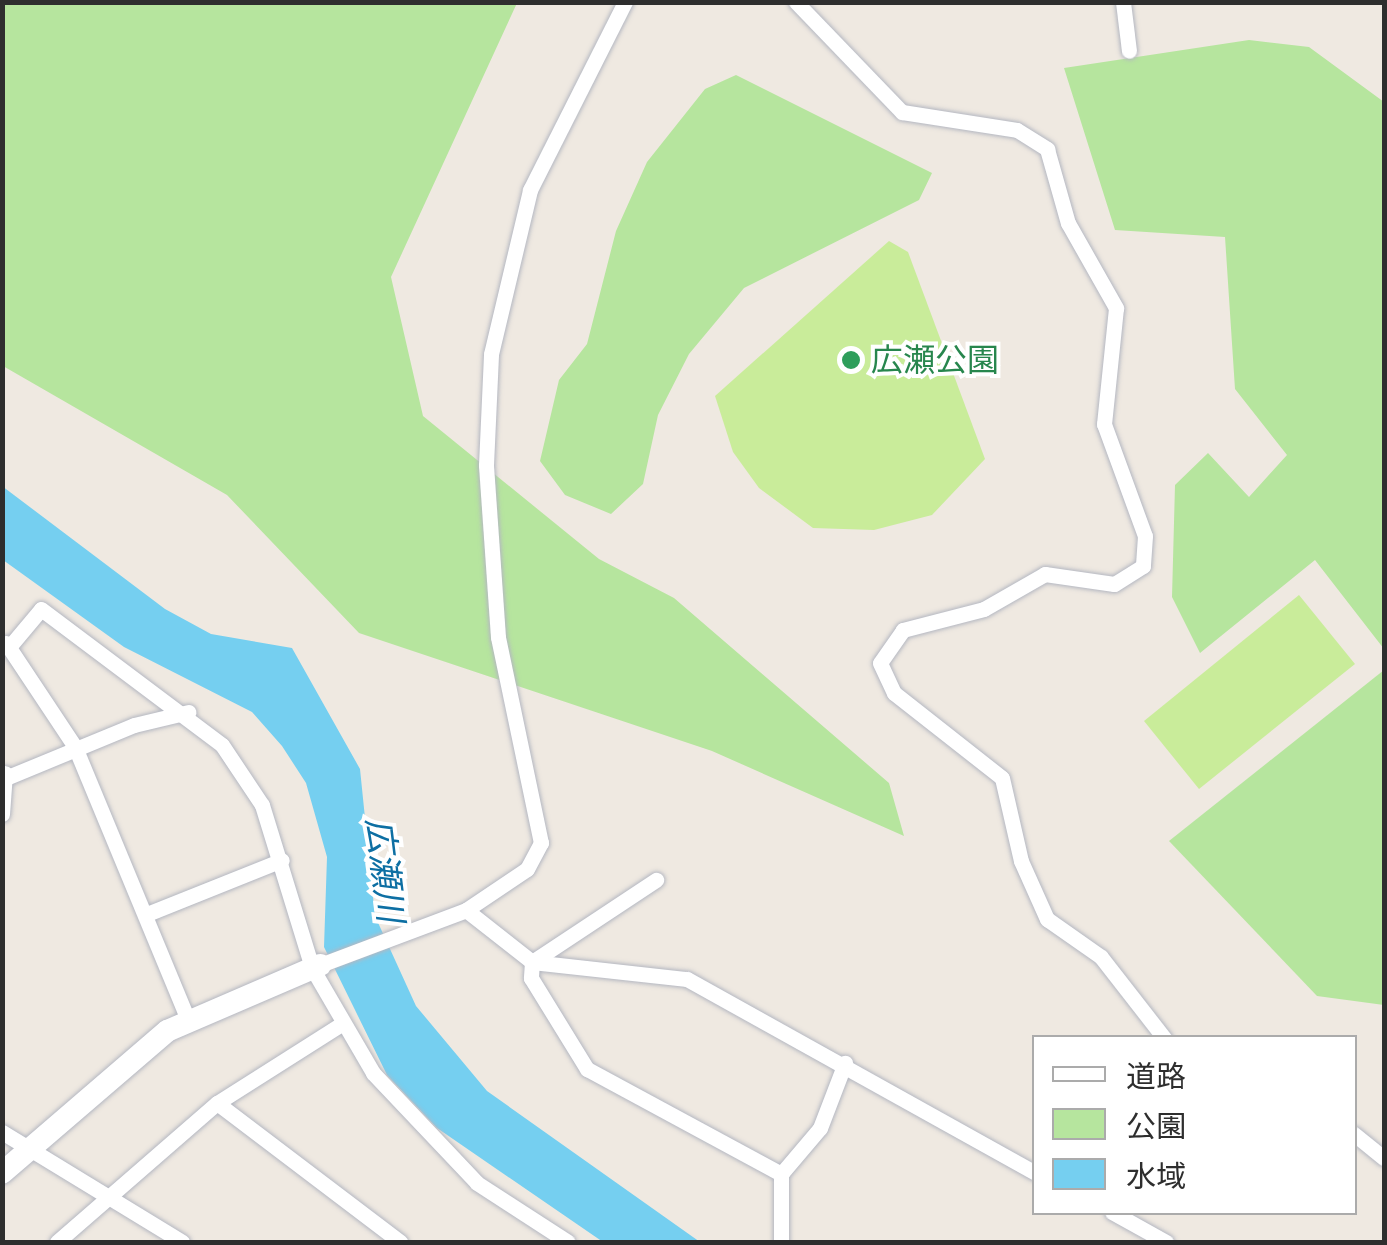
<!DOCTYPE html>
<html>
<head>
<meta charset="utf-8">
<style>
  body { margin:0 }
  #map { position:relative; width:1387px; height:1245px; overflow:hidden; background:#efe9e1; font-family:"Space Grotesk","Noto Sans JP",sans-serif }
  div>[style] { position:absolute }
  .green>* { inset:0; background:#b6e59e }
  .pitch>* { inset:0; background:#c9ec9a }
  .water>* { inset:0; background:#75cff0 }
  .roads { filter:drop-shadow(0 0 2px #b4b7c1) drop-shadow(0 0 2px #b4b7c1) }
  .street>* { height:15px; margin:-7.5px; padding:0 7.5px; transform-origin:7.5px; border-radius:7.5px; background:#fff }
  .secondary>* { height:22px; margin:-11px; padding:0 11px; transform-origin:11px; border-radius:11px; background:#fff }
  .dots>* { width:28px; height:28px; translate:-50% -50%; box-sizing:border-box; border:5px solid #fff; border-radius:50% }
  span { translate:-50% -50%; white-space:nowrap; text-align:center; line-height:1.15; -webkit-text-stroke:8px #fff; paint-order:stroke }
  .leisure-label { font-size:32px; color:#27864d }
  .left { translate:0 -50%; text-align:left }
  .water-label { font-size:35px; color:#0d6fa3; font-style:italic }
  .frame { position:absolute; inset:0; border:5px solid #2e2e2e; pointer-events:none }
  .legend { position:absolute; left:1032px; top:1035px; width:325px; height:180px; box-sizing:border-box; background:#fff; border:2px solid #ababab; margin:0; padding:12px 18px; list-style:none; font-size:30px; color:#2e2e2e }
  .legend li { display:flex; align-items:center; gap:20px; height:50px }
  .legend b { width:50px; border:2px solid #ababab }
</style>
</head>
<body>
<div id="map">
  <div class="green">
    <i style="clip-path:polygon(2px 3px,517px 3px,391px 277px,423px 416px,599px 559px,674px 598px,889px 783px,904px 836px,712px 751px,359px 633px,227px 495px,3px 366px)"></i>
    <i style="clip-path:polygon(1249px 40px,1309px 47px,1384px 102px,1384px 649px,1315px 560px,1200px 653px,1172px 597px,1175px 485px,1208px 453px,1249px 497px,1287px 455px,1235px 389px,1225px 237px,1115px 230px,1064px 68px)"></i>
    <i style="clip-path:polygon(736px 75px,932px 173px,919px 200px,744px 288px,689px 354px,658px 415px,643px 484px,611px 514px,565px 495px,540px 461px,559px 380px,587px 344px,616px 231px,647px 162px,705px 89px)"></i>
    <i style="clip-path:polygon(1384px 670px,1384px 1005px,1317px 996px,1169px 841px)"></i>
  </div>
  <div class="pitch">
    <i style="clip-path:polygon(889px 241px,908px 252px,985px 459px,932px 515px,874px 530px,813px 528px,759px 488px,733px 452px,715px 396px)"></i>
    <i style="clip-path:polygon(1299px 595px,1355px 664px,1199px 789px,1144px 721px)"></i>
  </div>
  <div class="water">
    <i style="clip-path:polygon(2px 486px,165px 609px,211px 634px,292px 648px,360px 769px,375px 916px,416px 1006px,487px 1091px,700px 1242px,603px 1242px,437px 1128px,387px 1075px,324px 947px,327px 857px,306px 783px,282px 746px,252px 712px,124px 647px,3px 560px)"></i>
  </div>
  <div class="roads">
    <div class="street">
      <i style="left:796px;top:2px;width:153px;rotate:46.1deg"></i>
      <i style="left:902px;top:112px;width:116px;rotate:8.9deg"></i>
      <i style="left:1017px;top:130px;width:36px;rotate:32deg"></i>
      <i style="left:1047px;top:149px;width:77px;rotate:74.2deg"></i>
      <i style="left:1068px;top:223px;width:98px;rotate:60.5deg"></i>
      <i style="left:1116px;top:308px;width:117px;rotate:95.9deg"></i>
      <i style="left:1104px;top:424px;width:119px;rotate:69.9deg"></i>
      <i style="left:1145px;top:536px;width:30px;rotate:94deg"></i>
      <i style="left:1143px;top:566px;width:34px;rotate:148deg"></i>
      <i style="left:1114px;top:584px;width:70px;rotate:-171.8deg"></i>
      <i style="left:1045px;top:574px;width:70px;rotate:150.2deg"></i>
      <i style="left:984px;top:609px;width:84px;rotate:165.5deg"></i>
      <i style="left:903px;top:630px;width:40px;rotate:124.9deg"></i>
      <i style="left:880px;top:663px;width:33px;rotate:65deg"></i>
      <i style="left:894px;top:693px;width:137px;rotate:38.2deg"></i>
      <i style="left:1002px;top:778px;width:85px;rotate:77.1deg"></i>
      <i style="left:1021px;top:861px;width:64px;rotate:65.9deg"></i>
      <i style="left:1047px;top:919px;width:66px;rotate:35.1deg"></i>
      <i style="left:1101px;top:957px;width:103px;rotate:52.1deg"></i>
      <i style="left:1123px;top:2px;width:49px;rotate:83deg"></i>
      <i style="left:6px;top:643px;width:125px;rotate:56.4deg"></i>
      <i style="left:75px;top:747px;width:293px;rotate:67.5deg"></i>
      <i style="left:10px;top:646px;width:48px;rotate:-50deg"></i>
      <i style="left:41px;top:609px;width:226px;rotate:36.9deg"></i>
      <i style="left:222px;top:745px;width:72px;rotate:56.3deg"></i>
      <i style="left:262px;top:805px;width:170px;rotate:72.9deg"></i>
      <i style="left:312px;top:968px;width:121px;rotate:59.8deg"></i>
      <i style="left:373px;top:1073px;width:151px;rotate:46.6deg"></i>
      <i style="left:477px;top:1183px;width:108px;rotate:33deg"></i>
      <i style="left:8px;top:777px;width:136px;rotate:-22.4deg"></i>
      <i style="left:134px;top:725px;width:56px;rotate:-13.5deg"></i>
      <i style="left:2px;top:814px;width:41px;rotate:-85.8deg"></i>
      <i style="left:466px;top:910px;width:84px;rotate:38.2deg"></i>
      <i style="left:532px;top:962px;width:156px;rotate:6.3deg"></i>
      <i style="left:687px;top:979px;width:397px;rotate:29.1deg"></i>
      <i style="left:147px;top:914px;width:145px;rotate:-21.8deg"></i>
      <i style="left:532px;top:962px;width:16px;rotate:94deg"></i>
      <i style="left:531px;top:978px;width:107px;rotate:58.4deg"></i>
      <i style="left:587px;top:1069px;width:221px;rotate:28.4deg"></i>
      <i style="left:532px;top:962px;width:149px;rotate:-33.5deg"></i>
      <i style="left:320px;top:965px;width:156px;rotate:-20.6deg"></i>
      <i style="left:466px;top:910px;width:73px;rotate:-33.9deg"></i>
      <i style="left:527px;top:869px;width:30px;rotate:-62deg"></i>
      <i style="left:541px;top:843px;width:210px;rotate:-101.8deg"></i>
      <i style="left:498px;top:637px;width:172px;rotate:-94deg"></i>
      <i style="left:486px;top:465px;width:111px;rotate:-87.4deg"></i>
      <i style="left:491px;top:354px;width:169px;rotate:-76.6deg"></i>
      <i style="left:530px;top:190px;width:211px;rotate:-63.2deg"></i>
      <i style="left:217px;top:1103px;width:230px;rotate:37.2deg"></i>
      <i style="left:2px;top:1132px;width:211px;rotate:31.4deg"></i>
      <i style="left:1354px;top:1134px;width:38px;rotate:39deg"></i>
      <i style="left:1112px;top:1212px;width:62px;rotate:29.1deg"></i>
      <i style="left:57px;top:1242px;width:212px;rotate:-41deg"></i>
      <i style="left:217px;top:1103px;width:146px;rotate:-32.4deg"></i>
      <i style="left:781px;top:1242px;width:68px;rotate:-90deg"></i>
      <i style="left:781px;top:1174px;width:60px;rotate:-49.7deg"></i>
      <i style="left:820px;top:1128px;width:70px;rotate:-69deg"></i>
    </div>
    <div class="secondary">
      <i style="left:2px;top:1173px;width:218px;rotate:-40.7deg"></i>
      <i style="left:167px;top:1031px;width:167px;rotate:-23.3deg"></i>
    </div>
  </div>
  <div class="dots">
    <i style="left:851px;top:360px;background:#2e9e5b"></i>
  </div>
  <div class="leisure-label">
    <span class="left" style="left:871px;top:360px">広瀬公園</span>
  </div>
  <div class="water-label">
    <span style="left:385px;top:870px;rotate:83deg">広瀬川</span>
  </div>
  <div class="frame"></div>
  <ul class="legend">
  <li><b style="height:12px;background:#fff"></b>道路</li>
  <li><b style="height:28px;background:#b6e59e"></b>公園</li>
  <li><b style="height:28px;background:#75cff0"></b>水域</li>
  </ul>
</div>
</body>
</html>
